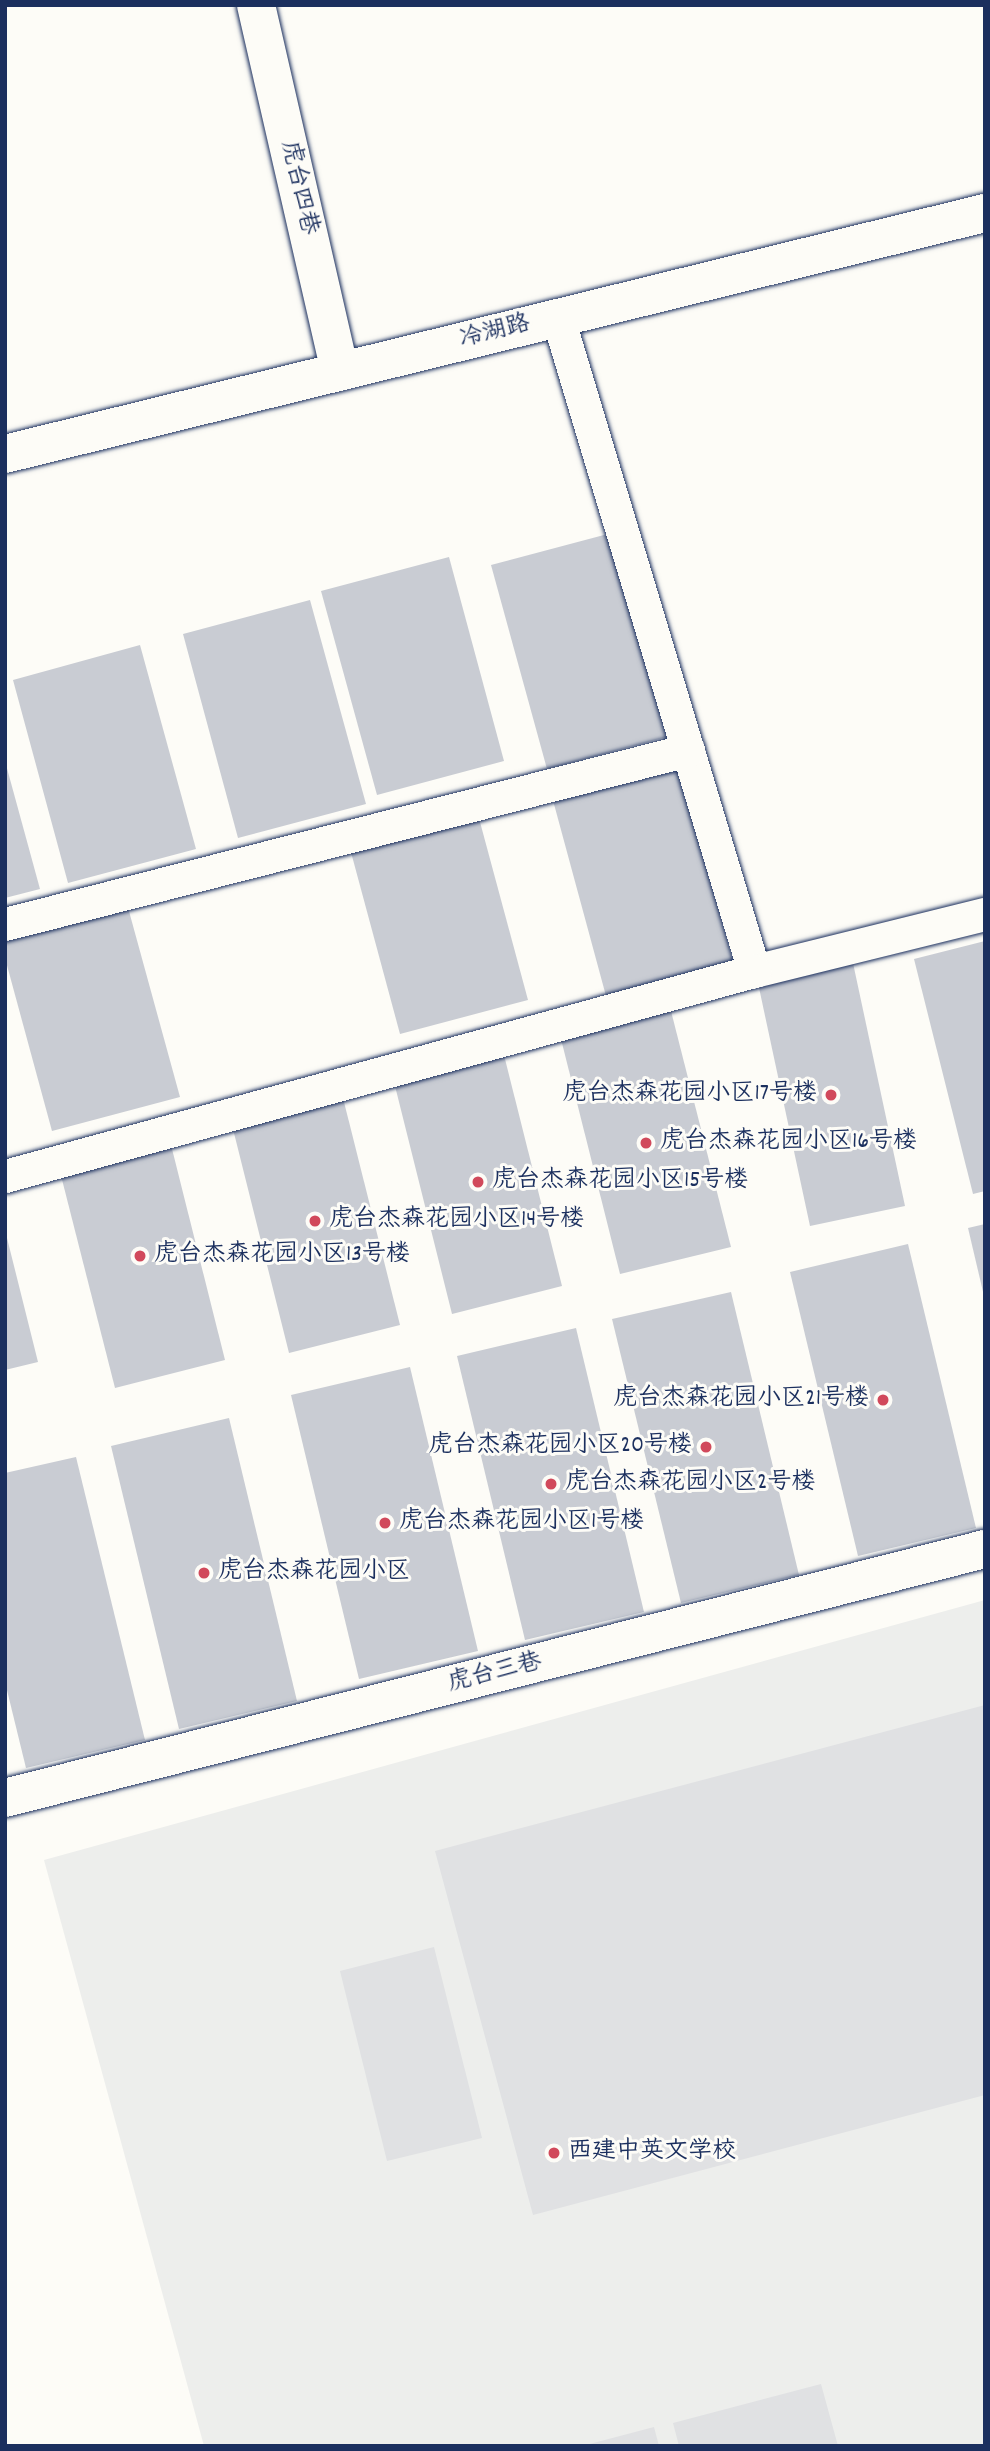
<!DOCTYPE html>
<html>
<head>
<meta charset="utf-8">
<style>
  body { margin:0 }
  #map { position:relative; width:990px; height:2451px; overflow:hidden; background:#fdfcf7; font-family:Dekko,"LXGW WenKai TC",sans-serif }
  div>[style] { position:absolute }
  .built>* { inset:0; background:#edeeec }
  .green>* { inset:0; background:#e0e1e3 }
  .building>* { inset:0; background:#c9ccd3 }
  .roads { filter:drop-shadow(0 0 2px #1b2f5e) drop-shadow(0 0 2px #1b2f5e) }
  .minor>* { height:33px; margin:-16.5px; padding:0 16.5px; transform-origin:16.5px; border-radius:16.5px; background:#fdfcf7 }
  .tertiary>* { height:38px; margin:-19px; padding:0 19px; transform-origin:19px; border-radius:19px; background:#fdfcf7 }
  .dots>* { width:19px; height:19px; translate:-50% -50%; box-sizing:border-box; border:4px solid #fdfcf7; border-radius:50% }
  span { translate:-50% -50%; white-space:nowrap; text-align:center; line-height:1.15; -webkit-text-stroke:6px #fdfcf7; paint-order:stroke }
  .street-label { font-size:24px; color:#1b2f5e }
  .poi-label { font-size:24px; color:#1b2f5e }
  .right { translate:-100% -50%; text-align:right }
  .left { translate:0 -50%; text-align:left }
  .frame { position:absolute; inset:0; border:7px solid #1b2f5e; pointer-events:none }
</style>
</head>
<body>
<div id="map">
  <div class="built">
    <i style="clip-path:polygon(985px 1600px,985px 2446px,204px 2446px,44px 1860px)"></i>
  </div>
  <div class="green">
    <i style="clip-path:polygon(985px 1705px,985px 2095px,533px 2215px,435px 1851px)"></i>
    <i style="clip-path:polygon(434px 1947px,482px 2138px,387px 2161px,340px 1971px)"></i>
    <i style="clip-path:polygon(821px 2384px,838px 2446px,679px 2446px,673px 2423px)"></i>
    <i style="clip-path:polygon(654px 2427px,659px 2446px,582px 2446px)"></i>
  </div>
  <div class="building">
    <i style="clip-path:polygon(619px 531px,674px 735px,547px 769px,491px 565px)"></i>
    <i style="clip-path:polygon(449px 557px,504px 761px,377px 795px,321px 591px)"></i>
    <i style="clip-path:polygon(310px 600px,366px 804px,238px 838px,183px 634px)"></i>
    <i style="clip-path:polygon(140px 645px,196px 849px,68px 883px,13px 680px)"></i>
    <i style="clip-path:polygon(678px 758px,733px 962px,606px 996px,551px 793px)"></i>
    <i style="clip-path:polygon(5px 761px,40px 889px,5px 898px)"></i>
    <i style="clip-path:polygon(473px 796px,528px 1000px,400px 1034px,345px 830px)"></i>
    <i style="clip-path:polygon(124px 893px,180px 1097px,52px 1131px,5px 958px,5px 925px)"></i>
    <i style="clip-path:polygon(985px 941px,985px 1191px,973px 1194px,914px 959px)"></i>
    <i style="clip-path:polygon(853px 963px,905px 1206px,810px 1226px,758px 983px)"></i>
    <i style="clip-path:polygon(671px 1011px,731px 1247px,620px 1274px,561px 1039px)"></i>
    <i style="clip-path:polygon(503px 1051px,562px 1286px,452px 1314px,393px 1078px)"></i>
    <i style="clip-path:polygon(341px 1090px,400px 1325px,289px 1353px,230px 1117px)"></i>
    <i style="clip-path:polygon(166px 1125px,225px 1360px,115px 1388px,55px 1152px)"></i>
    <i style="clip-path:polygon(985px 1224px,985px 1296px,984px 1296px,968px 1228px)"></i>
    <i style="clip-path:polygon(5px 1230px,38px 1362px,5px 1370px)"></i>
    <i style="clip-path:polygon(908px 1244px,976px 1528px,858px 1556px,790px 1272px)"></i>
    <i style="clip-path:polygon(731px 1292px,799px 1575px,681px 1603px,612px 1319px)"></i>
    <i style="clip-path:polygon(576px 1328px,644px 1612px,525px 1640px,457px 1356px)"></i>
    <i style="clip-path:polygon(410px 1367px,478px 1651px,359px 1679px,291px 1395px)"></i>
    <i style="clip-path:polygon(229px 1418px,297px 1701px,179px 1729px,111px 1446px)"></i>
    <i style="clip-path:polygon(76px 1457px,145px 1740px,26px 1768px,5px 1682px,5px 1473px)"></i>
  </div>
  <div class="roads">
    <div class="minor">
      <i style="left:558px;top:318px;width:682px;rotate:73.29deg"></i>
      <i style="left:754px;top:971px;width:238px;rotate:-13.9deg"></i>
      <i style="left:5px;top:924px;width:705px;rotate:-14.29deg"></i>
      <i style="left:5px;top:1176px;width:777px;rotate:-15.31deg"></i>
    </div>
    <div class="tertiary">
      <i style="left:256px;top:5px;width:376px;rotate:77.1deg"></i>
      <i style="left:5px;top:454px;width:1009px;rotate:-13.82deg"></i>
      <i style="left:5px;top:1798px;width:1011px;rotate:-14.26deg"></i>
    </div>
  </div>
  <div class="dots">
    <i style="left:831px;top:1095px;background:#d1495b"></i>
    <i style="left:646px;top:1143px;background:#d1495b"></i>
    <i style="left:478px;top:1182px;background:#d1495b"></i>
    <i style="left:315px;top:1221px;background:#d1495b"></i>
    <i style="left:140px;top:1256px;background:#d1495b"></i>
    <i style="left:883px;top:1400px;background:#d1495b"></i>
    <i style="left:706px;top:1447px;background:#d1495b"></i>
    <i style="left:551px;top:1484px;background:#d1495b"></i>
    <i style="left:385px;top:1523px;background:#d1495b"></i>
    <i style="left:204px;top:1573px;background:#d1495b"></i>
    <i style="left:554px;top:2153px;background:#d1495b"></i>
  </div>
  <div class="street-label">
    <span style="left:298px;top:188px;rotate:77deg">虎台四巷</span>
    <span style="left:495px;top:333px;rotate:-14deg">冷湖路</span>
    <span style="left:495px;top:1674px;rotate:-14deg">虎台三巷</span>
  </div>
  <div class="poi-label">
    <span class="right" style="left:817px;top:1095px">虎台杰森花园小区17号楼</span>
    <span class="left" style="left:660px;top:1143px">虎台杰森花园小区16号楼</span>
    <span class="left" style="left:492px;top:1182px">虎台杰森花园小区15号楼</span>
    <span class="left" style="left:329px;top:1221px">虎台杰森花园小区14号楼</span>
    <span class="left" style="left:154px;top:1256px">虎台杰森花园小区13号楼</span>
    <span class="right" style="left:869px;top:1400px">虎台杰森花园小区21号楼</span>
    <span class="right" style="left:692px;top:1447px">虎台杰森花园小区20号楼</span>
    <span class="left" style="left:565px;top:1484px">虎台杰森花园小区2号楼</span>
    <span class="left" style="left:399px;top:1523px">虎台杰森花园小区1号楼</span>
    <span class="left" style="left:218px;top:1573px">虎台杰森花园小区</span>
    <span class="left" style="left:568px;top:2153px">西建中英文学校</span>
  </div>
  <div class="frame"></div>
</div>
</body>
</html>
